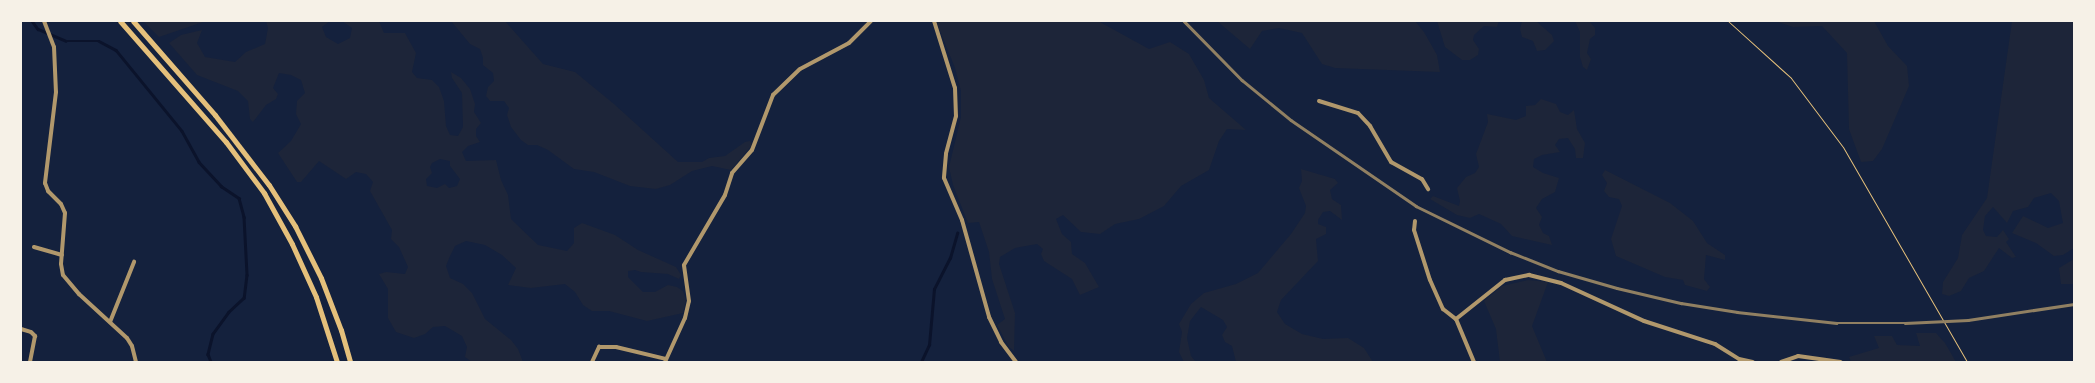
<!DOCTYPE html>
<html>
<head>
<meta charset="utf-8">
<style>
  body { margin:0 }
  #map { position:relative; width:2095px; height:383px; overflow:hidden; background:#14213d; font-family:Inter,sans-serif }
  div>[style] { position:absolute }
  .green>* { inset:0; background:#1d2539 }
  .stream>* { height:2.5px; margin:-1.25px; padding:0 1.25px; transform-origin:1.25px; border-radius:1.25px; background:#0b132b }
  .path>* { height:1px; margin:-0.5px; padding:0 0.5px; transform-origin:0.5px; border-radius:0.5px; background:#e5c07b }
  .minor>* { height:4px; margin:-2px; padding:0 2px; transform-origin:2px; border-radius:2px; background:#b1986c }
  .secondary>* { height:5px; margin:-2.5px; padding:0 2.5px; transform-origin:2.5px; border-radius:2.5px; background:#e5c07b }
  .rail>* { height:2.5px; margin:-1.25px; padding:0 1.25px; transform-origin:1.25px; border-radius:1.25px; background:#918062 }
  span { translate:-50% -50%; white-space:nowrap; text-align:center; line-height:1.15; -webkit-text-stroke:4.5px #f6f1e7; paint-order:stroke }
  .frame { position:absolute; inset:0; border:22px solid #f6f1e7; pointer-events:none }
</style>
</head>
<body>
<div id="map">
  <div class="green">
    <i style="clip-path:polygon(143px 21px,206px 21px,159px 37px)"></i>
    <i style="clip-path:polygon(evenodd,266px 21px,330px 21px,322px 27px,326px 37px,338px 44px,350px 38px,352px 28px,342px 21px,379px 21px,384px 33px,405px 33px,416px 53px,412px 72px,417px 78px,432px 80px,439px 87px,444px 101px,446px 126px,450px 135px,458px 136px,463px 127px,462px 93px,452px 78px,451px 72px,461px 78px,470px 89px,475px 104px,474px 112px,481px 123px,476px 129px,476px 136px,480px 142px,468px 146px,462px 152px,466px 161px,496px 160px,501px 180px,508px 195px,511px 219px,538px 245px,567px 251px,574px 243px,574px 228px,582px 223px,615px 235px,638px 250px,676px 267px,681px 275px,679px 279px,668px 274px,641px 272px,635px 270px,628px 271px,628px 277px,643px 292px,655px 292px,668px 285px,677px 287px,683px 291px,686px 300px,683px 313px,647px 321px,609px 311px,592px 311px,583px 305px,575px 292px,565px 284px,531px 288px,508px 285px,516px 268px,502px 255px,485px 245px,466px 241px,455px 246px,450px 256px,446px 266px,450px 278px,463px 284px,472px 293px,485px 319px,511px 340px,518px 349px,523px 362px,472px 362px,465px 357px,467px 347px,462px 336px,445px 326px,433px 327px,425px 334px,414px 338px,396px 332px,388px 318px,388px 289px,379px 274px,386px 272px,405px 274px,408px 267px,399px 247px,391px 239px,392px 230px,370px 191px,373px 182px,366px 174px,356px 172px,346px 179px,319px 161px,301px 182px,297px 182px,278px 153px,291px 141px,301px 124px,296px 114px,297px 101px,305px 93px,301px 80px,291px 75px,279px 73px,273px 88px,278px 94px,276px 99px,266px 105px,253px 122px,250px 119px,248px 101px,238px 91px,197px 75px,169px 43px,181px 35px,202px 30px,197px 43px,205px 57px,235px 62px,246px 52px,265px 44px,268px 28px,266px 21px,440px 159px,450px 161px,450px 166px,460px 179px,457px 186px,449px 188px,445px 184px,437px 188px,427px 186px,426px 179px,432px 173px,430px 167px,432px 163px,440px 159px)"></i>
    <i style="clip-path:polygon(451px 21px,505px 21px,543px 64px,575px 72px,614px 104px,678px 162px,702px 162px,709px 158px,725px 156px,745px 142px,750px 141px,752px 145px,731px 170px,712px 166px,692px 171px,670px 185px,656px 189px,630px 186px,594px 172px,574px 169px,548px 150px,537px 145px,528px 145px,521px 140px,511px 127px,507px 115px,509px 108px,504px 101px,490px 101px,486px 96px,488px 87px,494px 81px,493px 73px,483px 65px,483px 58px,480px 49px,470px 44px)"></i>
    <i style="clip-path:polygon(936px 21px,1098px 21px,1149px 49px,1170px 42px,1189px 54px,1204px 80px,1209px 98px,1246px 130px,1227px 129px,1219px 141px,1209px 170px,1181px 186px,1164px 206px,1139px 219px,1115px 224px,1100px 234px,1081px 232px,1063px 215px,1056px 219px,1062px 234px,1071px 242px,1072px 254px,1085px 263px,1099px 287px,1080px 295px,1072px 279px,1044px 261px,1041px 254px,1043px 249px,1037px 244px,1015px 248px,1000px 257px,999px 264px,1015px 313px,1014px 351px,1009px 347px,997px 325px,1005px 319px,992px 279px,989px 252px,979px 222px,968px 223px,953px 185px,949px 167px,961px 117px,961px 91px,955px 68px)"></i>
    <i style="clip-path:polygon(1217px 21px,1415px 21px,1424px 32px,1437px 55px,1440px 72px,1335px 68px,1322px 64px,1302px 33px,1279px 28px,1262px 31px,1250px 49px)"></i>
    <i style="clip-path:polygon(1437px 21px,1499px 21px,1497px 27px,1484px 26px,1474px 35px,1473px 40px,1479px 49px,1478px 55px,1470px 60px,1462px 60px,1445px 47px)"></i>
    <i style="clip-path:polygon(1522px 21px,1536px 21px,1552px 35px,1554px 41px,1545px 50px,1537px 51px,1533px 41px,1522px 37px,1520px 29px)"></i>
    <i style="clip-path:polygon(1575px 21px,1589px 21px,1595px 28px,1595px 35px,1590px 39px,1587px 53px,1591px 59px,1587px 70px,1583px 67px,1580px 57px,1580px 32px)"></i>
    <i style="clip-path:polygon(1775px 21px,1874px 21px,1888px 46px,1907px 66px,1909px 86px,1882px 149px,1873px 161px,1861px 162px,1849px 129px,1847px 53px,1822px 26px,1793px 27px)"></i>
    <i style="clip-path:polygon(2012px 21px,2074px 21px,2074px 248px,2063px 255px,2054px 256px,2036px 243px,2012px 233px,2023px 216px,2048px 228px,2063px 223px,2059px 201px,2051px 193px,2034px 198px,2028px 207px,2013px 211px,2007px 223px,1993px 207px,1985px 216px,1983px 230px,1986px 236px,1997px 237px,2003px 230px,2009px 239px,2006px 242px,2016px 257px,2012px 258px,1999px 248px,1984px 271px,1969px 278px,1961px 291px,1949px 296px,1942px 294px,1943px 282px,1958px 258px,1962px 235px,1987px 198px)"></i>
    <i style="clip-path:polygon(1541px 99px,1556px 104px,1560px 112px,1568px 115px,1574px 110px,1577px 129px,1585px 143px,1583px 158px,1576px 158px,1575px 149px,1568px 138px,1559px 139px,1555px 145px,1560px 152px,1542px 155px,1534px 159px,1533px 167px,1543px 173px,1559px 178px,1555px 192px,1542px 199px,1536px 208px,1542px 217px,1539px 225px,1543px 233px,1549px 236px,1552px 245px,1512px 236px,1501px 224px,1479px 214px,1470px 218px,1457px 215px,1430px 199px,1433px 196px,1459px 206px,1460px 201px,1457px 188px,1466px 177px,1475px 173px,1479px 167px,1476px 154px,1488px 122px,1487px 114px,1516px 120px,1526px 116px,1526px 106px,1535px 105px)"></i>
    <i style="clip-path:polygon(1301px 169px,1335px 179px,1338px 183px,1330px 190px,1332px 199px,1341px 205px,1342px 220px,1330px 211px,1323px 212px,1318px 220px,1318px 224px,1326px 227px,1326px 234px,1316px 239px,1318px 261px,1281px 300px,1277px 312px,1285px 324px,1302px 334px,1323px 339px,1348px 338px,1364px 348px,1373px 362px,1236px 362px,1232px 346px,1225px 342px,1222px 335px,1227px 327px,1223px 320px,1201px 307px,1190px 321px,1187px 338px,1191px 356px,1196px 362px,1184px 362px,1179px 352px,1182px 332px,1179px 324px,1191px 304px,1204px 293px,1236px 284px,1258px 273px,1291px 234px,1305px 213px,1306px 206px,1299px 188px,1302px 181px)"></i>
    <i style="clip-path:polygon(1605px 170px,1670px 203px,1693px 221px,1707px 243px,1725px 255px,1725px 260px,1706px 255px,1704px 279px,1710px 287px,1707px 291px,1685px 285px,1683px 280px,1665px 277px,1616px 256px,1611px 239px,1622px 206px,1619px 199px,1609px 197px,1604px 191px,1607px 183px,1602px 175px)"></i>
    <i style="clip-path:polygon(2074px 259px,2074px 284px,2061px 284px,2059px 268px)"></i>
    <i style="clip-path:polygon(1528px 280px,1548px 282px,1532px 326px,1547px 362px,1500px 362px,1496px 329px,1484px 301px,1502px 286px)"></i>
    <i style="clip-path:polygon(1916px 333px,1936px 333px,1945px 343px,1956px 362px,1851px 362px,1849px 357px,1879px 348px,1874px 336px,1892px 336px,1897px 345px,1920px 346px)"></i>
  </div>
  <div class="stream">
    <i style="left:32px;top:21px;width:10px;rotate:53deg"></i>
    <i style="left:38px;top:29px;width:30px;rotate:23deg"></i>
    <i style="left:66px;top:41px;width:33px"></i>
    <i style="left:99px;top:41px;width:19px;rotate:28deg"></i>
    <i style="left:116px;top:50px;width:104px;rotate:50.8deg"></i>
    <i style="left:182px;top:131px;width:35px;rotate:61deg"></i>
    <i style="left:199px;top:162px;width:33px;rotate:47deg"></i>
    <i style="left:221px;top:186px;width:22px;rotate:34deg"></i>
    <i style="left:239px;top:198px;width:20px;rotate:75deg"></i>
    <i style="left:244px;top:217px;width:58px;rotate:87deg"></i>
    <i style="left:247px;top:275px;width:23px;rotate:97deg"></i>
    <i style="left:244px;top:298px;width:21px;rotate:137deg"></i>
    <i style="left:229px;top:312px;width:27px;rotate:126deg"></i>
    <i style="left:213px;top:334px;width:21px;rotate:104deg"></i>
    <i style="left:208px;top:354px;width:9px;rotate:69deg"></i>
    <i style="left:921px;top:362px;width:19px;rotate:-65deg"></i>
    <i style="left:929px;top:345px;width:56px;rotate:-84.9deg"></i>
    <i style="left:934px;top:289px;width:35px;rotate:-63deg"></i>
    <i style="left:950px;top:258px;width:26px;rotate:-74deg"></i>
  </div>
  <div class="path">
    <i style="left:1728px;top:21px;width:85px;rotate:42.1deg"></i>
    <i style="left:1791px;top:78px;width:86px;rotate:53deg"></i>
    <i style="left:1843px;top:147px;width:248px;rotate:60deg"></i>
  </div>
  <div class="minor">
    <i style="left:44px;top:21px;width:28px;rotate:69deg"></i>
    <i style="left:54px;top:47px;width:45px;rotate:87.5deg"></i>
    <i style="left:56px;top:92px;width:92px;rotate:96.9deg"></i>
    <i style="left:45px;top:183px;width:9px;rotate:69deg"></i>
    <i style="left:48px;top:191px;width:18px;rotate:45deg"></i>
    <i style="left:61px;top:204px;width:10px;rotate:66deg"></i>
    <i style="left:65px;top:213px;width:51px;rotate:94.5deg"></i>
    <i style="left:61px;top:264px;width:11px;rotate:80deg"></i>
    <i style="left:63px;top:275px;width:25px;rotate:50deg"></i>
    <i style="left:79px;top:294px;width:65px;rotate:42.5deg"></i>
    <i style="left:127px;top:338px;width:9px;rotate:58deg"></i>
    <i style="left:132px;top:346px;width:16px;rotate:76deg"></i>
    <i style="left:934px;top:21px;width:70px;rotate:72.6deg"></i>
    <i style="left:955px;top:88px;width:28px;rotate:88deg"></i>
    <i style="left:956px;top:116px;width:39px;rotate:105deg"></i>
    <i style="left:946px;top:154px;width:24px;rotate:95deg"></i>
    <i style="left:944px;top:178px;width:46px;rotate:66.8deg"></i>
    <i style="left:962px;top:220px;width:101px;rotate:74.4deg"></i>
    <i style="left:989px;top:317px;width:28px;rotate:64deg"></i>
    <i style="left:1001px;top:342px;width:25px;rotate:53deg"></i>
    <i style="left:1319px;top:101px;width:41px;rotate:17.1deg"></i>
    <i style="left:1358px;top:113px;width:18px;rotate:47deg"></i>
    <i style="left:1370px;top:126px;width:42px;rotate:59.7deg"></i>
    <i style="left:1391px;top:162px;width:35px;rotate:29deg"></i>
    <i style="left:1422px;top:179px;width:12px;rotate:59deg"></i>
    <i style="left:1415px;top:221px;width:9px;rotate:96deg"></i>
    <i style="left:1414px;top:230px;width:52px;rotate:72.3deg"></i>
    <i style="left:1430px;top:280px;width:32px;rotate:66deg"></i>
    <i style="left:1443px;top:309px;width:16px;rotate:38deg"></i>
    <i style="left:1456px;top:319px;width:47px;rotate:67.3deg"></i>
    <i style="left:34px;top:247px;width:29px;rotate:16deg"></i>
    <i style="left:1456px;top:319px;width:63px;rotate:-38.5deg"></i>
    <i style="left:1505px;top:280px;width:25px;rotate:-12deg"></i>
    <i style="left:1529px;top:275px;width:33px;rotate:14deg"></i>
    <i style="left:1561px;top:283px;width:91px;rotate:24.6deg"></i>
    <i style="left:1644px;top:321px;width:75px;rotate:17.9deg"></i>
    <i style="left:1715px;top:344px;width:28px;rotate:32deg"></i>
    <i style="left:1739px;top:359px;width:14px;rotate:12deg"></i>
    <i style="left:110px;top:322px;width:65px;rotate:-68.2deg"></i>
    <i style="left:21px;top:329px;width:10px;rotate:17deg"></i>
    <i style="left:31px;top:332px;width:6px;rotate:45deg"></i>
    <i style="left:35px;top:336px;width:26px;rotate:101deg"></i>
    <i style="left:592px;top:362px;width:17px;rotate:-65deg"></i>
    <i style="left:599px;top:347px;width:17px"></i>
    <i style="left:616px;top:347px;width:51px;rotate:13.5deg"></i>
    <i style="left:665px;top:362px;width:48px;rotate:-65.6deg"></i>
    <i style="left:685px;top:318px;width:17px;rotate:-77deg"></i>
    <i style="left:689px;top:301px;width:36px;rotate:-98deg"></i>
    <i style="left:684px;top:265px;width:81px;rotate:-59.6deg"></i>
    <i style="left:725px;top:195px;width:23px;rotate:-72deg"></i>
    <i style="left:732px;top:173px;width:30px;rotate:-49deg"></i>
    <i style="left:752px;top:150px;width:59px;rotate:-69.1deg"></i>
    <i style="left:773px;top:95px;width:37px;rotate:-44deg"></i>
    <i style="left:800px;top:69px;width:55px;rotate:-28deg"></i>
    <i style="left:849px;top:43px;width:31px;rotate:-45deg"></i>
    <i style="left:1781px;top:362px;width:18px;rotate:-19deg"></i>
    <i style="left:1798px;top:356px;width:43px;rotate:7.9deg"></i>
  </div>
  <div class="secondary">
    <i style="left:120px;top:21px;width:161px;rotate:48.8deg"></i>
    <i style="left:226px;top:142px;width:64px;rotate:53.3deg"></i>
    <i style="left:264px;top:193px;width:58px;rotate:61.2deg"></i>
    <i style="left:292px;top:244px;width:58px;rotate:65.6deg"></i>
    <i style="left:316px;top:297px;width:68px;rotate:72.1deg"></i>
    <i style="left:133px;top:21px;width:125px;rotate:48.9deg"></i>
    <i style="left:215px;top:115px;width:88px;rotate:52.4deg"></i>
    <i style="left:269px;top:185px;width:49px;rotate:57.6deg"></i>
    <i style="left:295px;top:226px;width:58px;rotate:63.4deg"></i>
    <i style="left:321px;top:278px;width:56px;rotate:69deg"></i>
    <i style="left:341px;top:330px;width:33px;rotate:74deg"></i>
  </div>
  <div class="rail">
    <i style="left:1184px;top:21px;width:83px;rotate:45.5deg"></i>
    <i style="left:1242px;top:80px;width:63px;rotate:39.2deg"></i>
    <i style="left:1291px;top:120px;width:152px;rotate:34.5deg"></i>
    <i style="left:1416px;top:206px;width:105px;rotate:26.1deg"></i>
    <i style="left:1510px;top:252px;width:52px;rotate:21.6deg"></i>
    <i style="left:1558px;top:271px;width:61px;rotate:16.1deg"></i>
    <i style="left:1617px;top:288px;width:66px;rotate:13.2deg"></i>
    <i style="left:1681px;top:303px;width:57px;rotate:9.1deg"></i>
    <i style="left:1737px;top:312px;width:100px;rotate:6.3deg"></i>
    <i style="left:1836px;top:323px;width:69px"></i>
    <i style="left:1905px;top:323px;width:63px;rotate:-2.7deg"></i>
    <i style="left:1968px;top:320px;width:107px;rotate:-8.6deg"></i>
  </div>
  <div class="frame"></div>
</div>
</body>
</html>
